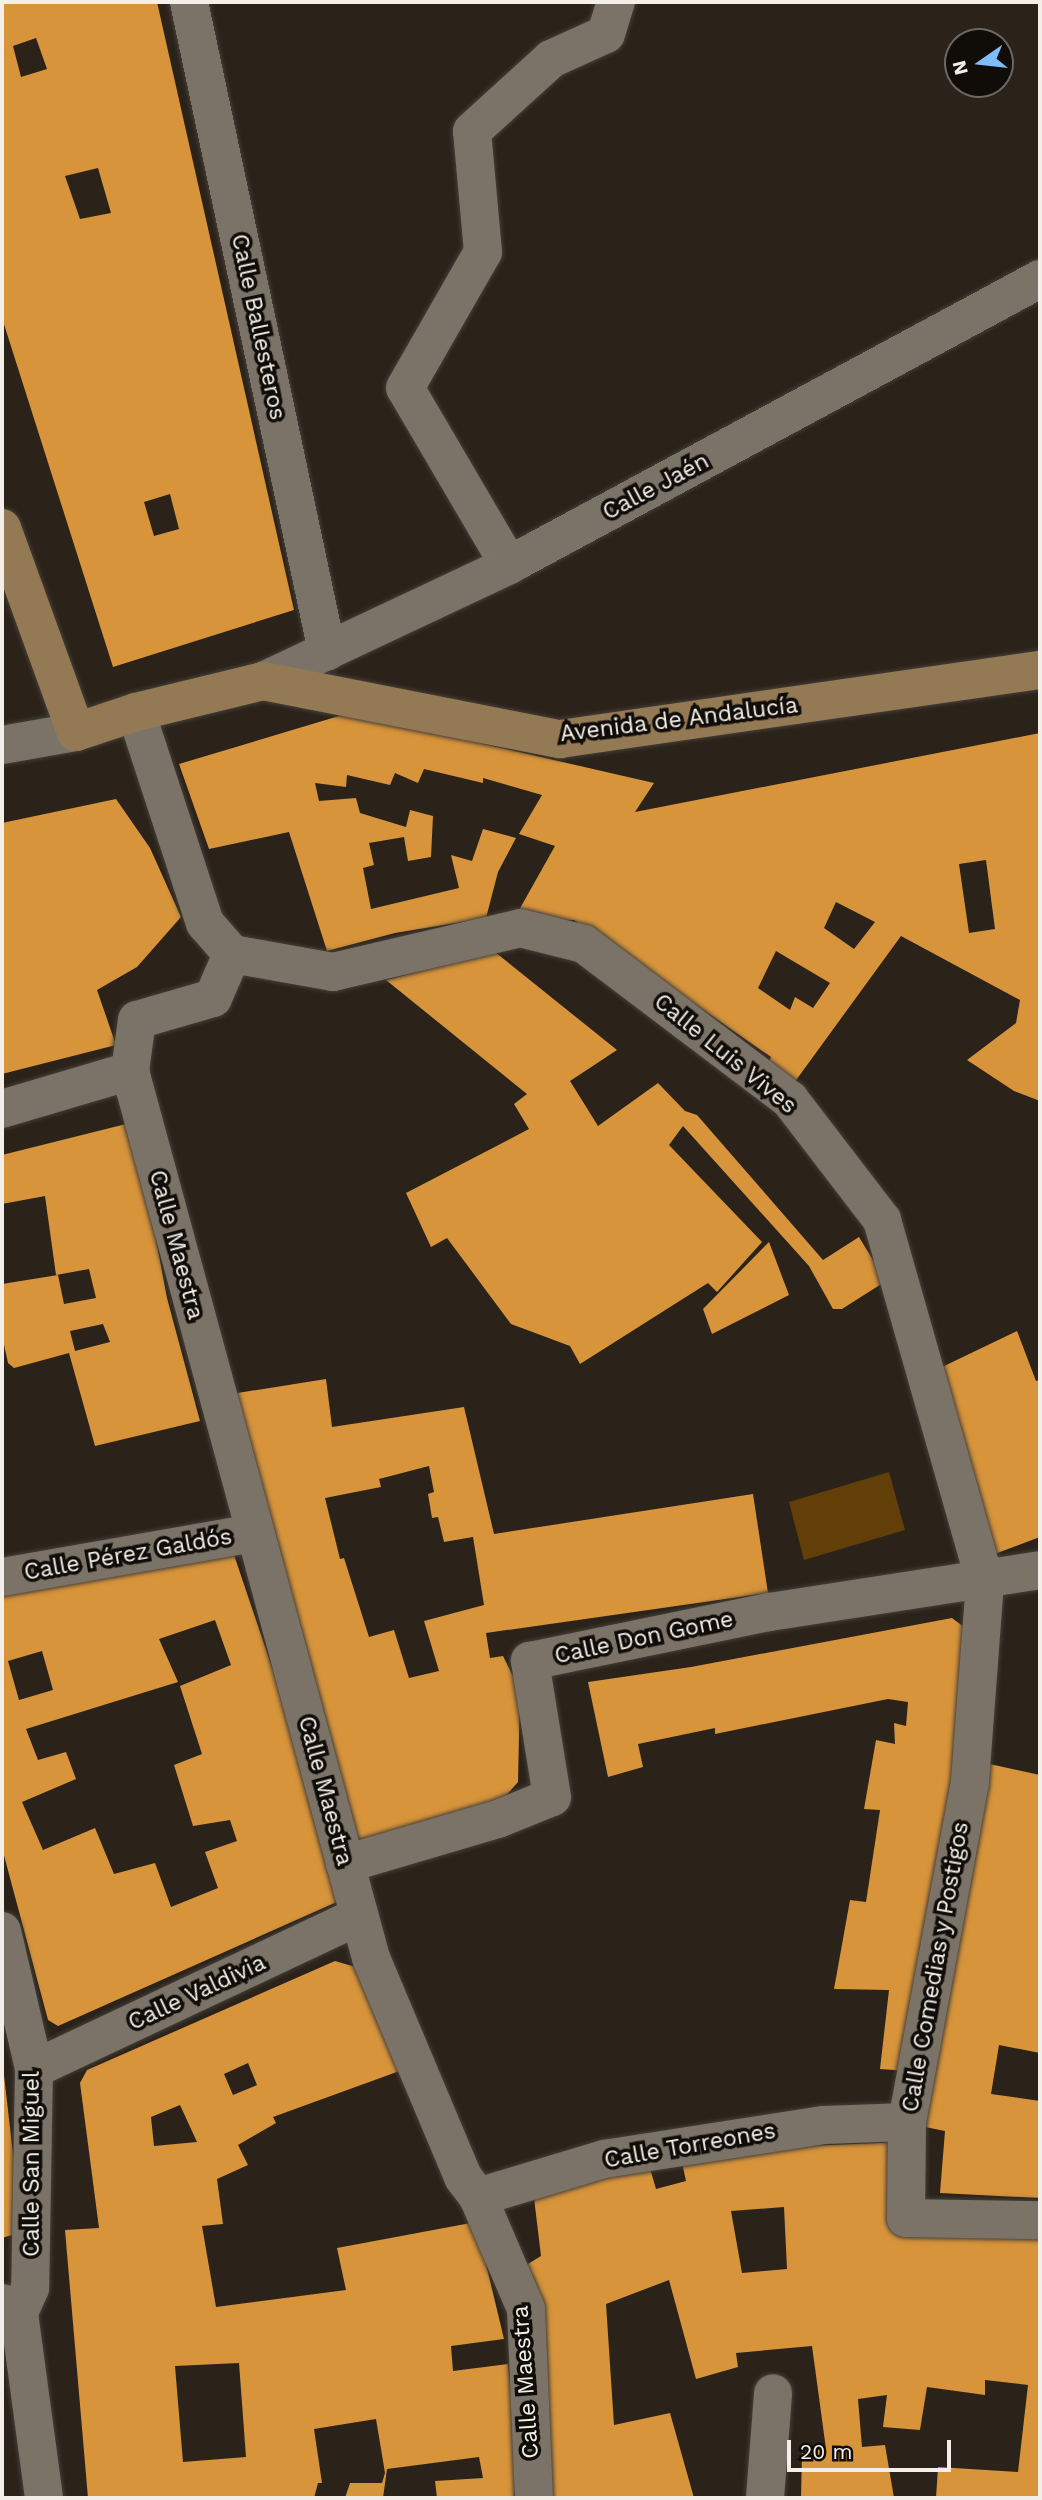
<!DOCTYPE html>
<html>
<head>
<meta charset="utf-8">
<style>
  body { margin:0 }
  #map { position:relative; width:1042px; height:2500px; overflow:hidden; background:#2b231a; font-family:"Work Sans",sans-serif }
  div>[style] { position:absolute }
  .green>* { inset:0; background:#623e08 }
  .building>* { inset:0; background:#d7943b }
  .roads { filter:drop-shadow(0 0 2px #443e37) drop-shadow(0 0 2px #443e37) }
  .street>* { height:38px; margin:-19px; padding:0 19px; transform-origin:19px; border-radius:19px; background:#7c7368 }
  .secondary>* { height:38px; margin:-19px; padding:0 19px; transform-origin:19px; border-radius:19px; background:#947955 }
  span { translate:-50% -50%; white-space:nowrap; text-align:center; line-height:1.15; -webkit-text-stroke:7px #100d09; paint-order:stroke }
  .street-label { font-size:23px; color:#f4efe9 }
  .frame { position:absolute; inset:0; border:4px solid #f4efe9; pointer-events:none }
  .north { position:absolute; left:944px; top:28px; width:70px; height:70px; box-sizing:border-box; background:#100d09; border:2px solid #6b6763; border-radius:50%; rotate:256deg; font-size:19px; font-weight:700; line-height:28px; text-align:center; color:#f4efe9 }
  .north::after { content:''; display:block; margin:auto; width:24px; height:32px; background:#7fbdfa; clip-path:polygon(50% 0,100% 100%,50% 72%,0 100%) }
  .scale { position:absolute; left:787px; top:2440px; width:164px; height:32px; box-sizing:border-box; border:4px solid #f4efe9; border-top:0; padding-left:9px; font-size:21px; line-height:24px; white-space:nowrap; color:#f4efe9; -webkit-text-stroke:5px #100d09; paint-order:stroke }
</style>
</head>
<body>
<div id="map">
  <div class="green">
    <i style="clip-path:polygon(889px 1472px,905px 1530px,804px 1560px,789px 1502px)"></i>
  </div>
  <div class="building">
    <i style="clip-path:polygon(evenodd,2px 2px,157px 2px,294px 610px,113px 667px,2px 318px,2px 2px,36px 38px,47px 69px,21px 77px,13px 46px,36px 38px,2px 2px,98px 168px,111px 213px,80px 219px,65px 176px,98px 168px,2px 2px,170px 494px,179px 529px,154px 536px,144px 502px,170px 494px)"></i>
    <i style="clip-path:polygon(evenodd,349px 713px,654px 783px,635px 812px,1040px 733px,1040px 1101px,1014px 1091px,967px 1060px,1016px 1023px,1020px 1000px,901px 936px,794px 1083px,768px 1063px,771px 1057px,574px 920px,514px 919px,555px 846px,519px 834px,542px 795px,483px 778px,483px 783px,424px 769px,418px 783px,395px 773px,390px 785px,347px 775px,346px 787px,315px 783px,319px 801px,356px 798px,360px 813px,406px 827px,410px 810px,433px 816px,431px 857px,408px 861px,404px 837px,369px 843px,374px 865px,363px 868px,371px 909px,459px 888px,451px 855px,472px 861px,483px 829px,516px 838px,498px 872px,486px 918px,395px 933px,327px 951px,289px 832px,209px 849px,179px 764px,349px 713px,986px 860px,995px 929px,969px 933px,959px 864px,986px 860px,349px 713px,836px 902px,875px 922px,854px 949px,824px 928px,836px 902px,349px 713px,776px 951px,830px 983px,813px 1008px,795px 997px,790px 1010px,758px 988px,776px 951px)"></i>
    <i style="clip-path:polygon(116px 799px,150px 848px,181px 917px,137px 967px,97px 990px,116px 1045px,2px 1074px,2px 823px)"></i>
    <i style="clip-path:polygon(495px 952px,617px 1050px,570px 1081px,598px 1126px,658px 1083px,685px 1111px,697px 1115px,823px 1260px,859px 1237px,886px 1281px,842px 1309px,833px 1309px,809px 1266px,683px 1126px,669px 1145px,762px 1242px,717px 1292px,708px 1283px,580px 1364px,570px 1346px,511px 1324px,447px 1238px,431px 1247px,406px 1193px,529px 1129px,514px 1104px,527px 1094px,386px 980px)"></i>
    <i style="clip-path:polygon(evenodd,134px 1122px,167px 1298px,200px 1421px,95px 1446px,69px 1353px,14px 1368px,8px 1363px,2px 1336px,2px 1284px,58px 1275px,64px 1304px,96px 1298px,89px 1269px,56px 1275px,45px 1196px,2px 1204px,2px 1155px,134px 1122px,103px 1324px,110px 1342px,75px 1351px,70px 1331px,103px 1324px)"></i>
    <i style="clip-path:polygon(769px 1242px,789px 1295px,712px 1334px,703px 1309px)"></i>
    <i style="clip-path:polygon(1017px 1331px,1036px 1381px,1040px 1380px,1040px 1537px,992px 1555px,940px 1368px)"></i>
    <i style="clip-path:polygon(evenodd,326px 1379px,332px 1427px,464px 1407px,494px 1534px,753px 1494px,768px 1593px,486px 1633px,490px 1658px,503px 1656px,520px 1690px,518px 1782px,497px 1806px,350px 1842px,225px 1395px,326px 1379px,429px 1466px,434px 1492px,428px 1494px,432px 1518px,438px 1517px,444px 1542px,473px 1537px,484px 1605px,424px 1621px,439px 1671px,409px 1678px,394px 1630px,369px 1637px,344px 1558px,340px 1559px,325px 1498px,381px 1487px,379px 1479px,429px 1466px)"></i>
    <i style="clip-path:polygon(evenodd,232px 1549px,281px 1694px,339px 1901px,58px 2026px,48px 2020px,2px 1848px,2px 1590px,232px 1549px,215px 1620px,231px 1665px,180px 1686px,202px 1754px,174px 1765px,193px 1826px,230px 1820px,237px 1841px,205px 1852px,218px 1888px,171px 1907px,155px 1863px,114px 1874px,95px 1828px,43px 1850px,22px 1802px,76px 1779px,66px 1752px,38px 1760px,26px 1729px,178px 1682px,159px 1639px,215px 1620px,232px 1549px,42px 1651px,53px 1690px,19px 1700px,8px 1661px,42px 1651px)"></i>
    <i style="clip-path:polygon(952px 1618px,972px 1633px,923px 1993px,909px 2071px,880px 2069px,889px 1990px,834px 1989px,850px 1900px,866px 1902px,880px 1810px,864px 1809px,876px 1740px,895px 1744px,894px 1723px,906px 1726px,908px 1702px,888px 1699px,715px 1734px,715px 1728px,638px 1744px,643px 1767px,608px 1777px,588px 1682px,691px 1667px)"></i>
    <i style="clip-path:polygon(985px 1763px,1040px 1775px,1040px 2053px,999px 2045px,991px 2094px,1040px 2101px,1040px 2198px,940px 2193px,945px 2131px,925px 2127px)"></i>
    <i style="clip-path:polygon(evenodd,335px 1961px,359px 1968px,405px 2069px,273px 2117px,276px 2123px,238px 2145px,248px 2165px,217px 2179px,223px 2224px,202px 2226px,216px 2307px,346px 2290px,337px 2248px,476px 2222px,504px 2339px,451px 2346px,453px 2371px,508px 2364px,516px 2452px,514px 2498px,437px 2498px,435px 2481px,483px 2478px,479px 2457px,387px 2469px,383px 2498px,345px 2498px,350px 2483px,382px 2483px,385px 2473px,376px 2419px,314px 2429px,322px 2483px,318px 2483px,314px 2498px,88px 2498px,65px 2230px,99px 2228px,80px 2083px,87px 2070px,335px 1961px,248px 2063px,257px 2085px,233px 2095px,224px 2074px,248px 2063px,335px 1961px,180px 2105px,197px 2142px,154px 2146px,151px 2117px,180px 2105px,335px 1961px,239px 2363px,246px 2457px,183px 2462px,175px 2366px,239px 2363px)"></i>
    <i style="clip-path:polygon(2px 2058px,22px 2232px,2px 2238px)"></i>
    <i style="clip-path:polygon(evenodd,905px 2142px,900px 2228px,1040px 2233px,1040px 2498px,936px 2498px,938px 2467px,1018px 2472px,1028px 2385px,985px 2380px,985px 2395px,927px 2387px,920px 2430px,883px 2427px,887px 2395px,858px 2399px,862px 2447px,885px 2445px,894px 2498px,801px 2498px,802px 2451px,826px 2449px,812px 2346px,736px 2353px,738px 2367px,696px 2379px,669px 2280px,606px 2304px,614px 2425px,670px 2413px,694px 2498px,547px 2498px,523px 2267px,541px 2256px,534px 2198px,649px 2165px,656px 2189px,686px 2181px,681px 2158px,780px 2147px,905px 2142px,784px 2207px,787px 2269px,742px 2273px,731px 2211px,784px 2207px)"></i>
  </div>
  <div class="roads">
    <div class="street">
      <i style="left:189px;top:2px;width:664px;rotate:78deg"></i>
      <i style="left:509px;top:565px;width:205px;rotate:-120.4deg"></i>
      <i style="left:405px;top:388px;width:157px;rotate:-60.2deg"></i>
      <i style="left:483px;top:252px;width:121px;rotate:-95.2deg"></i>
      <i style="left:472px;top:131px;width:107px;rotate:-42.3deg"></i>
      <i style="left:551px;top:59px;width:60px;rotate:-24.4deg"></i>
      <i style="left:606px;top:34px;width:34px;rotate:-73deg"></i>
      <i style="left:263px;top:681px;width:272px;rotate:-25.2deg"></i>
      <i style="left:509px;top:565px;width:603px;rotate:-28.31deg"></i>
      <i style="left:136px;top:712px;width:222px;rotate:71.9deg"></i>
      <i style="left:205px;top:923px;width:41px;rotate:48.9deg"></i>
      <i style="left:232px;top:954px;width:103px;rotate:10.1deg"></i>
      <i style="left:333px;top:972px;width:192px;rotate:-13.2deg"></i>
      <i style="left:520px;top:928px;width:66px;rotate:14deg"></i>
      <i style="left:584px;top:944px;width:258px;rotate:37.1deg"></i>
      <i style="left:790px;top:1100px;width:151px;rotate:52.5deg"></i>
      <i style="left:882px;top:1220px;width:376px;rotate:74.1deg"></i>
      <i style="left:985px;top:1582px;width:201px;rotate:94.3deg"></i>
      <i style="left:970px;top:1782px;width:346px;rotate:100.5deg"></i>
      <i style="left:907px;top:2122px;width:96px;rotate:90.6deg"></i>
      <i style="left:906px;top:2218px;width:134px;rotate:0.9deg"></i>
      <i style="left:2px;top:745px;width:75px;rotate:-10deg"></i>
      <i style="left:232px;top:954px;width:48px;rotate:113.4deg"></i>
      <i style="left:213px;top:998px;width:79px;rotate:163.9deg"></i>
      <i style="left:137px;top:1020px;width:51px;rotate:97.8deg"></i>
      <i style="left:130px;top:1071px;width:919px;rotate:74.8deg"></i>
      <i style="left:371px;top:1958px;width:238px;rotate:67.2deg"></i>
      <i style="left:463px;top:2177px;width:25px;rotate:53deg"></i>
      <i style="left:478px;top:2197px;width:122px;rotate:66.8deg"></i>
      <i style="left:526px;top:2309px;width:189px;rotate:87.6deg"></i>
      <i style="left:2px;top:1109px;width:134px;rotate:-16.5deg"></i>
      <i style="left:2px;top:1577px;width:257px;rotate:-9.9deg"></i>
      <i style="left:345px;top:1864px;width:159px;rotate:-16.4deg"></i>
      <i style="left:498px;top:1819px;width:58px;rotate:-22.2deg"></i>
      <i style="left:552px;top:1797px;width:138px;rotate:-99.2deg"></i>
      <i style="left:530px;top:1661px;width:244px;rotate:-11.6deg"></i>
      <i style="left:769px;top:1612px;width:274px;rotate:-8.8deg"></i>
      <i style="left:2px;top:1931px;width:142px;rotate:76.9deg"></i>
      <i style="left:34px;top:2069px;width:219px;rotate:91deg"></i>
      <i style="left:30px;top:2288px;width:27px;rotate:114deg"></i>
      <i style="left:34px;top:2069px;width:359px;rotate:-25.2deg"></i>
      <i style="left:478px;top:2197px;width:132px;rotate:-16.8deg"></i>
      <i style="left:604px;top:2159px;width:223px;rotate:-8.8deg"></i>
      <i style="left:824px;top:2125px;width:83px;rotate:-2.1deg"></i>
      <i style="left:2px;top:2303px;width:20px;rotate:30deg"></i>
      <i style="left:19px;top:2313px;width:187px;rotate:82.3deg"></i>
      <i style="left:765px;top:2498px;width:105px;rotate:-85.6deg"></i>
    </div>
    <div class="secondary">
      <i style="left:2px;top:528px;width:217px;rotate:70.1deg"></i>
      <i style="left:76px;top:732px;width:63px;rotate:-18.4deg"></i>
      <i style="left:136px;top:712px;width:131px;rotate:-13.7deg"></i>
      <i style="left:263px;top:681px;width:303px;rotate:11.1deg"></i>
      <i style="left:560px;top:739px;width:485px;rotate:-8.2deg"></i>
    </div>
  </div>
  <div class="street-label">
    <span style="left:258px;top:327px;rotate:78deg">Calle Ballesteros</span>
    <span style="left:656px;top:487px;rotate:-28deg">Calle Jaén</span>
    <span style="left:679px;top:720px;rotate:-7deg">Avenida de Andalucía</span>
    <span style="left:725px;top:1054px;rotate:39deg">Calle Luis Vives</span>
    <span style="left:176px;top:1245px;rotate:75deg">Calle Maestra</span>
    <span style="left:128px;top:1555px;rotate:-10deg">Calle Pérez Galdós</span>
    <span style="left:644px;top:1638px;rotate:-12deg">Calle Don Gome</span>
    <span style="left:325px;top:1791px;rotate:75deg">Calle Maestra</span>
    <span style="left:936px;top:1967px;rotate:-80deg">Calle Comedias y Postigos</span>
    <span style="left:197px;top:1993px;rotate:-25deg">Calle Valdivia</span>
    <span style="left:690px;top:2146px;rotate:-10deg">Calle Torreones</span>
    <span style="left:32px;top:2164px;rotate:-90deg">Calle San Miguel</span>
    <span style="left:526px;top:2382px;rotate:-94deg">Calle Maestra</span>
  </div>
  <div class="frame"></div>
  <div class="north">N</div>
  <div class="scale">20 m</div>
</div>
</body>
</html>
